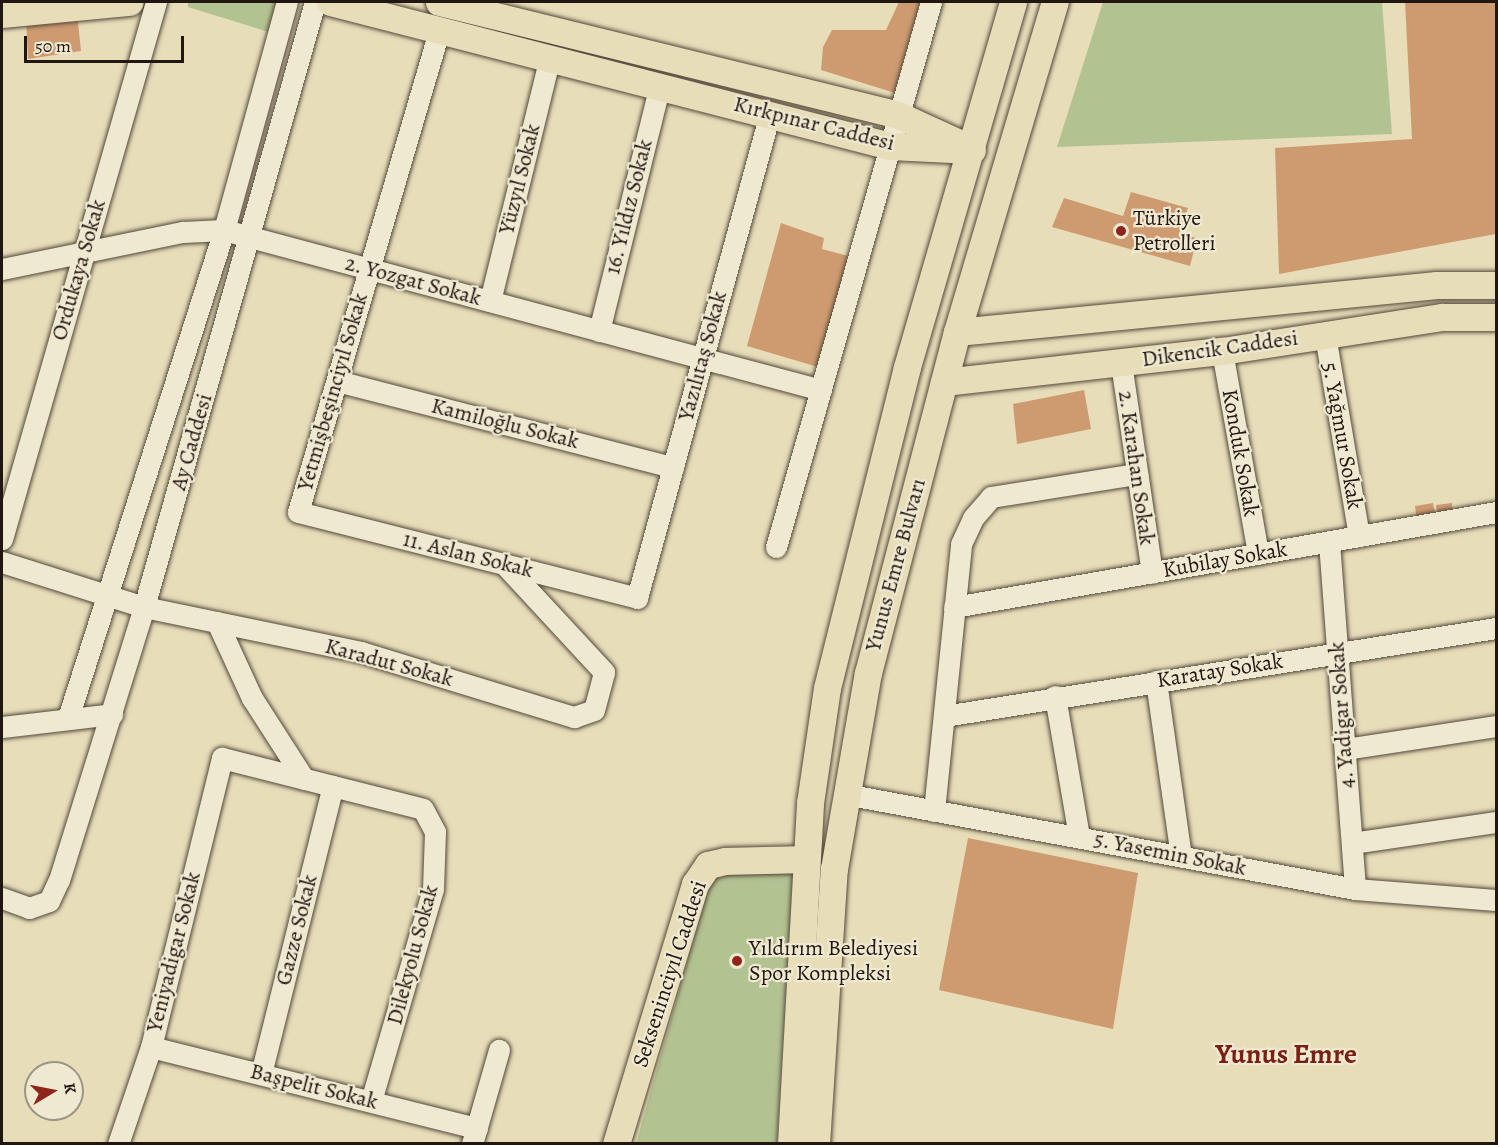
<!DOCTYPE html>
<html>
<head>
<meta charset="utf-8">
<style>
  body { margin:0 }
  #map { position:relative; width:1498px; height:1145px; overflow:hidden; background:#e7ddb9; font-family:Alegreya,serif }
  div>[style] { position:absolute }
  .green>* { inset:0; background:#b3c291 }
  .building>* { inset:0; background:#ce9b71 }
  .roads { filter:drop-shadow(0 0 2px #52483a) drop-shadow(0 0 2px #52483a) }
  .minor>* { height:21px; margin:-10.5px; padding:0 10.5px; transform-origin:10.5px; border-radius:10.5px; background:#efe9d2 }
  .major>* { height:27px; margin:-13.5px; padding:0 13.5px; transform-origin:13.5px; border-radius:13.5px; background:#e7ddb9 }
  .dots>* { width:16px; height:16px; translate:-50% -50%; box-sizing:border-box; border:3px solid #efe9d2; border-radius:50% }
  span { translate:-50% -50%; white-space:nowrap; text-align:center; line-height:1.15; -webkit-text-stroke:4.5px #efe9d2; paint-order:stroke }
  .street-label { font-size:22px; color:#211610 }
  .poi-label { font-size:22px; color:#211610 }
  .left { translate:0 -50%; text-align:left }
  .district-label { font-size:28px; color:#7a1f14; font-weight:700 }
  .frame { position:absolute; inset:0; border:3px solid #211610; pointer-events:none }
  .north { position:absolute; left:24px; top:1061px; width:60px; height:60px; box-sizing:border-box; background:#efe9d2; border:2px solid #9d9584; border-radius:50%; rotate:80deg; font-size:16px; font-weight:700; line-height:24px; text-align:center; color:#211610 }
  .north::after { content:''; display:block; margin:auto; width:21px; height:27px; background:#8f2418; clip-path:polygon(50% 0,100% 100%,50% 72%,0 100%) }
  .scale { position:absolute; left:24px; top:36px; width:160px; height:27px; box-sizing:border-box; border:3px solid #211610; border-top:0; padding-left:8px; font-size:18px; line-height:21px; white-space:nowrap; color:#211610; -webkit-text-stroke:4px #efe9d2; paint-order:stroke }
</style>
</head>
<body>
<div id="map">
  <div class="green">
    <i style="clip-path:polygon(284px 2px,275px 34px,188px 7px,188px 3px)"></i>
    <i style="clip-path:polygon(1103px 2px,1382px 2px,1392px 134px,1057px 147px)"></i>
    <i style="clip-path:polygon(793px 867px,777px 1143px,636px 1144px,712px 873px)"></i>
  </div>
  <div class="building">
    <i style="clip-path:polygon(899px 2px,920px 3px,895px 93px,821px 70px,823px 47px,832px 30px,886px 30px)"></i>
    <i style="clip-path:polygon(1405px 2px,1496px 2px,1496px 234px,1279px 274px,1275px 148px,1412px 139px)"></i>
    <i style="clip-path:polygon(77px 13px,81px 51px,28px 59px,26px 17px)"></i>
    <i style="clip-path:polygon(1131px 192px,1188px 208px,1179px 234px,1197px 238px,1190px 266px,1052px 227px,1064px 198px,1123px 216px)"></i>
    <i style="clip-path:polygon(781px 223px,824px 238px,822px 249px,848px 256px,818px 367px,747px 346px)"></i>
    <i style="clip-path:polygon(1084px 390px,1091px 429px,1017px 444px,1013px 404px)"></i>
    <i style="clip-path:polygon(1433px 503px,1436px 519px,1417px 522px,1415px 506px)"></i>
    <i style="clip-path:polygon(1452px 503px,1453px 516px,1438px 518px,1436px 505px)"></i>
    <i style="clip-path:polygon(968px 838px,1138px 873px,1113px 1029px,939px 990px)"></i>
  </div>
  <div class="roads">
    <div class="minor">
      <i style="left:439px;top:31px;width:501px;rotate:106.34deg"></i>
      <i style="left:298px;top:512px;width:350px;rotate:14.2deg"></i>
      <i style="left:637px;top:598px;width:503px;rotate:-74.66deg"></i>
      <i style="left:2px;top:269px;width:185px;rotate:-11.6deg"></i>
      <i style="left:183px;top:232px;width:41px;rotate:-2.8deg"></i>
      <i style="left:224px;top:230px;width:618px;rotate:15deg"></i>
      <i style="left:490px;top:301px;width:251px;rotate:-76.2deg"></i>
      <i style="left:599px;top:331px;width:254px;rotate:-76.1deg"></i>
      <i style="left:1325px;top:335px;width:204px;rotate:80.4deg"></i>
      <i style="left:1222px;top:351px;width:206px;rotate:79.9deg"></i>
      <i style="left:1121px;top:363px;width:212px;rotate:81.6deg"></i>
      <i style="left:337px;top:381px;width:347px;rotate:14.4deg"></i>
      <i style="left:2px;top:539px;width:559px;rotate:-74deg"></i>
      <i style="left:1329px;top:542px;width:348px;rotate:85.7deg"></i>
      <i style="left:776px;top:547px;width:567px;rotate:-74.12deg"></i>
      <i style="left:2px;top:562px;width:149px;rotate:17.6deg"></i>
      <i style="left:144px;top:607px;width:222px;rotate:11.7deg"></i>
      <i style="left:361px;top:652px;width:223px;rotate:17deg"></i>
      <i style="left:574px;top:717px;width:21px;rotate:-19deg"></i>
      <i style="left:594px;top:710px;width:39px;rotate:-75deg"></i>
      <i style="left:604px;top:672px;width:147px;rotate:-132.8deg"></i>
      <i style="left:954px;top:607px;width:550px;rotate:-9.94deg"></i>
      <i style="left:217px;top:622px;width:84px;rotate:65.3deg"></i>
      <i style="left:252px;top:698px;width:96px;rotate:57.3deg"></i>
      <i style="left:1156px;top:681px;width:177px;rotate:81.9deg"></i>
      <i style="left:1055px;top:696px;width:142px;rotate:80.3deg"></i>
      <i style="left:944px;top:716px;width:559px;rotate:-9.06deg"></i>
      <i style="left:68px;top:718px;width:512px;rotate:-72.27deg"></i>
      <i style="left:224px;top:230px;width:237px;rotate:-74.6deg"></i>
      <i style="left:2px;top:727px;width:111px;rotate:-6.7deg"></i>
      <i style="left:1345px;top:749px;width:153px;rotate:-8.7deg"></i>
      <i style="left:845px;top:794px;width:519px;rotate:10.55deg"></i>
      <i style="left:1355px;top:889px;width:141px;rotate:4.5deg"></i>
      <i style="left:934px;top:811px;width:268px;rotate:-84.2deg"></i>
      <i style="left:961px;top:544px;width:29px;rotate:-65deg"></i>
      <i style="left:973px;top:518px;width:28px;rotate:-49deg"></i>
      <i style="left:991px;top:497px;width:148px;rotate:-9deg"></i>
      <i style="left:1352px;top:843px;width:146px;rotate:-8.3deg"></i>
      <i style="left:2px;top:898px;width:29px;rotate:20deg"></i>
      <i style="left:29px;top:908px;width:21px;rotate:-19deg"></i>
      <i style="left:49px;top:901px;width:23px;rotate:-65deg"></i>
      <i style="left:59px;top:880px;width:286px;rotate:-72.7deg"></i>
      <i style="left:144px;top:607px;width:629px;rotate:-74.22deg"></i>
      <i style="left:151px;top:1047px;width:336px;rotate:14deg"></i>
      <i style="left:261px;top:1074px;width:297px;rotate:-76deg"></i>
      <i style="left:118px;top:1144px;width:102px;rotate:-71.2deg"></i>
      <i style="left:151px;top:1047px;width:298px;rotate:-76.2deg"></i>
      <i style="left:222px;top:758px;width:207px;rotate:14.2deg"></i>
      <i style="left:423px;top:809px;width:26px;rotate:62deg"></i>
      <i style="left:435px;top:832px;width:57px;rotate:92deg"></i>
      <i style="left:433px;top:889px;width:221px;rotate:106.3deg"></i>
      <i style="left:472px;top:1144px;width:98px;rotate:-74deg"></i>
    </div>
    <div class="major">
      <i style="left:330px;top:2px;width:578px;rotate:14.42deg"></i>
      <i style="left:890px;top:146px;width:82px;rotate:2.8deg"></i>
      <i style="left:439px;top:2px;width:473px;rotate:13.8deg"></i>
      <i style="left:898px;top:115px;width:69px;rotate:24.7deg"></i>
      <i style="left:2px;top:14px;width:128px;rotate:-5.4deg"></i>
      <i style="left:957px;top:332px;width:482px;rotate:-5.6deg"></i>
      <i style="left:1437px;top:285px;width:59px"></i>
      <i style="left:944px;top:382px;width:280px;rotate:-6.4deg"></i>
      <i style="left:1222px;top:351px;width:223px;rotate:-8.8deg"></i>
      <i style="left:1442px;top:317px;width:54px"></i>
      <i style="left:616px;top:1144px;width:272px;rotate:-73.1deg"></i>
      <i style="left:695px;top:884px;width:23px;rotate:-56deg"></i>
      <i style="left:708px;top:865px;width:17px;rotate:-13deg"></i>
      <i style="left:725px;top:861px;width:80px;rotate:-1.4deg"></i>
      <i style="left:791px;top:1144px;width:342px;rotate:-86.8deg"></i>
      <i style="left:810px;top:803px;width:116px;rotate:-81.6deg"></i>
      <i style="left:827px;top:688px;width:331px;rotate:-76deg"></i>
      <i style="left:907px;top:367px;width:380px;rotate:-73.8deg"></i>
      <i style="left:816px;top:1144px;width:276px;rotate:-86.3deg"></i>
      <i style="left:834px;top:869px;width:199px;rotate:-80.2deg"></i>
      <i style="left:868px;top:673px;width:352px;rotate:-75.4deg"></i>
      <i style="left:957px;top:332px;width:344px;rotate:-73.5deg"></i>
    </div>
  </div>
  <div class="dots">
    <i style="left:1121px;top:231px;background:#8f2418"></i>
    <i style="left:737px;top:961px;background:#8f2418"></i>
  </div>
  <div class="street-label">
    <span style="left:814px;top:124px;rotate:14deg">Kırkpınar Caddesi</span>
    <span style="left:520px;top:179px;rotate:-76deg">Yüzyıl Sokak</span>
    <span style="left:629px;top:207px;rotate:-76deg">16. Yıldız Sokak</span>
    <span style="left:79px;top:270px;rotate:-74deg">Ordukaya Sokak</span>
    <span style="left:413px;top:281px;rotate:15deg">2. Yozgat Sokak</span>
    <span style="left:1220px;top:349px;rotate:-8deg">Dikencik Caddesi</span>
    <span style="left:703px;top:356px;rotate:-75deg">Yazılıtaş Sokak</span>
    <span style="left:333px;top:392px;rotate:-74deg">Yetmişbeşinciyıl Sokak</span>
    <span style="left:505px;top:424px;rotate:14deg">Kamiloğlu Sokak</span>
    <span style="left:1342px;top:436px;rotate:80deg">5. Yağmur Sokak</span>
    <span style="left:192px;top:442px;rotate:-74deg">Ay Caddesi</span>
    <span style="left:1240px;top:453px;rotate:80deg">Konduk Sokak</span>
    <span style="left:1136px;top:468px;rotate:82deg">2. Karahan Sokak</span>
    <span style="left:468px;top:555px;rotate:14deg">11. Aslan Sokak</span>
    <span style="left:1225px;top:560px;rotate:-10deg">Kubilay Sokak</span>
    <span style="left:896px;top:565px;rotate:-75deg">Yunus Emre Bulvarı</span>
    <span style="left:389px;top:663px;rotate:15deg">Karadut Sokak</span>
    <span style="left:1220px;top:671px;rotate:-9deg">Karatay Sokak</span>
    <span style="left:1342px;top:715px;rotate:-94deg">4. Yadigar Sokak</span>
    <span style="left:1170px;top:854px;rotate:11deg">5. Yasemin Sokak</span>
    <span style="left:297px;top:930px;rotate:-76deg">Gazze Sokak</span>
    <span style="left:174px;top:952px;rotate:-76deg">Yeniyadigar Sokak</span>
    <span style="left:413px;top:955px;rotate:-75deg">Dilekyolu Sokak</span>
    <span style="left:670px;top:974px;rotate:-72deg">Sekseninciyıl Caddesi</span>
    <span style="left:314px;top:1087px;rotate:14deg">Başpelit Sokak</span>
  </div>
  <div class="poi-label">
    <span class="left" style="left:1133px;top:231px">Türkiye<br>Petrolleri</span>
    <span class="left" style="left:749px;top:961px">Yıldırım Belediyesi<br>Spor Kompleksi</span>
  </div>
  <div class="district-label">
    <span style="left:1286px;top:1054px">Yunus Emre</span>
  </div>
  <div class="frame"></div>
  <div class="north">K</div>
  <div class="scale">50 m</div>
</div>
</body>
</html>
